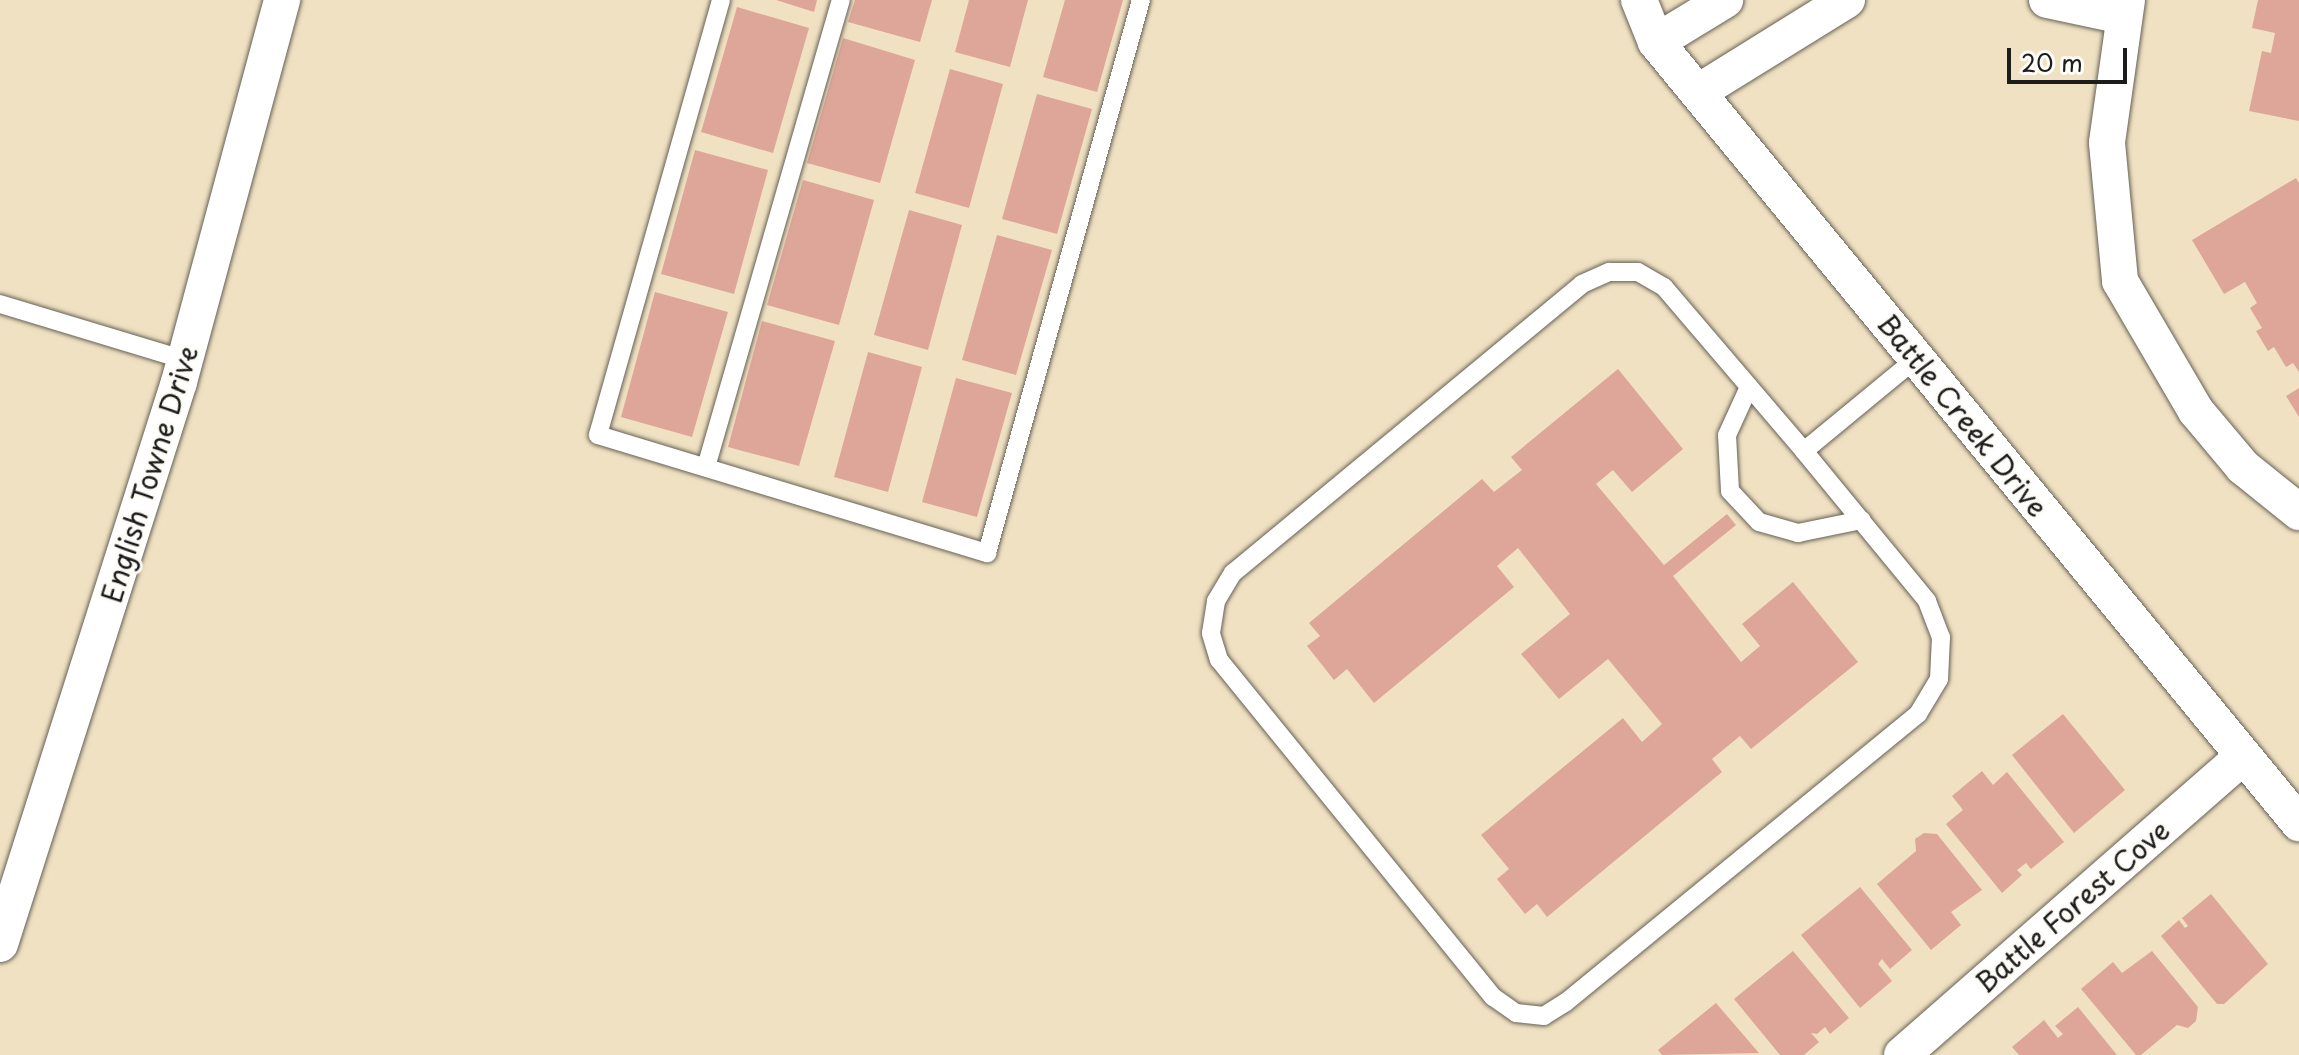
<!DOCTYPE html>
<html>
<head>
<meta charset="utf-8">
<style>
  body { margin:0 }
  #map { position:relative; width:2299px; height:1055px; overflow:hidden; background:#f0e1c2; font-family:"Playpen Sans",sans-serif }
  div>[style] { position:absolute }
  .building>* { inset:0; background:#dea699 }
  .roads { filter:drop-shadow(0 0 2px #666156) drop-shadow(0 0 2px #666156) }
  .service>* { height:18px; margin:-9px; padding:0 9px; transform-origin:9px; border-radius:9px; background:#fff }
  .minor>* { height:36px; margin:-18px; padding:0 18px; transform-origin:18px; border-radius:18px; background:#fff }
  span { translate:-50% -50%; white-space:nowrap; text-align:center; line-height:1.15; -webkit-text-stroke:6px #fdfcf7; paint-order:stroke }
  .street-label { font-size:28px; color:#1c1c1c }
  .scale { position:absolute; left:2007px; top:48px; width:120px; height:36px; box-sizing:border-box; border:4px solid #1c1c1c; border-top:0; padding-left:10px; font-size:24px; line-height:28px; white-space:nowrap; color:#1c1c1c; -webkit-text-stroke:6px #fdfcf7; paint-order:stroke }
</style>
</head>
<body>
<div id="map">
  <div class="building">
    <i style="clip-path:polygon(776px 0,817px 0,814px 12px)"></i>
    <i style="clip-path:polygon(855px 0,932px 0,920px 42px,848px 22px)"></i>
    <i style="clip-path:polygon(969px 0,1028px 0,1010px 67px,955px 52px)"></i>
    <i style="clip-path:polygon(1065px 0,1123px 0,1097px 92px,1043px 77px)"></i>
    <i style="clip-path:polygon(2258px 0,2299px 0,2299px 121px,2249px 111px,2262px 51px,2271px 53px,2275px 33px,2252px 28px)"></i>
    <i style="clip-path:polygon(737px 7px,809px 28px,773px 153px,701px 132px)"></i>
    <i style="clip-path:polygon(843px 38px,915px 60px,880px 183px,807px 163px)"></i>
    <i style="clip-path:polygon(950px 69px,1003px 84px,969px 208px,915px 193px)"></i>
    <i style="clip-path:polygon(1037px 94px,1092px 109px,1057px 234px,1002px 219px)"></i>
    <i style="clip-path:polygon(695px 150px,768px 170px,734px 294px,661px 274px)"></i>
    <i style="clip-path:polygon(2296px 178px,2299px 183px,2299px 372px,2293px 363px,2286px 367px,2274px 347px,2268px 351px,2256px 331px,2262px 328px,2250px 308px,2257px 303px,2245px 282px,2224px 294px,2192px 240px)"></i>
    <i style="clip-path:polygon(803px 180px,874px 200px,839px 325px,767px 305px)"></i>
    <i style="clip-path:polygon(909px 210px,962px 225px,928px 350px,874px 335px)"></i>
    <i style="clip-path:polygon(997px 235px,1052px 250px,1016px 375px,962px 360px)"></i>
    <i style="clip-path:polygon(655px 292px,728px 312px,692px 437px,621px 417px)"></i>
    <i style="clip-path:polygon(762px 321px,835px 341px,799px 466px,728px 447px)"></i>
    <i style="clip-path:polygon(868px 352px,922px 367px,888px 492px,834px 477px)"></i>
    <i style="clip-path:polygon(1618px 369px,1683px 449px,1632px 492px,1613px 470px,1596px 484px,1664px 565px,1727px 514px,1736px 525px,1673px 576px,1741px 662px,1760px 646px,1742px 624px,1793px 582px,1858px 662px,1751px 749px,1740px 736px,1712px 759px,1722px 772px,1547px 917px,1537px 904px,1525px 914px,1497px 879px,1509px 869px,1481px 835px,1623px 718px,1642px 742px,1662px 724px,1608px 659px,1559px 699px,1521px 654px,1570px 614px,1518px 548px,1497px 566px,1514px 587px,1374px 703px,1347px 669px,1334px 680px,1307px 646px,1320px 636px,1309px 623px,1482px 479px,1494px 492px,1522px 470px,1511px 457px)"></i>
    <i style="clip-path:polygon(956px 378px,1012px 393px,977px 517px,922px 502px)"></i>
    <i style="clip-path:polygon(2299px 388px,2299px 417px,2286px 396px)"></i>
    <i style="clip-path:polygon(2063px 714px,2125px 790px,2074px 833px,2012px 755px)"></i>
    <i style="clip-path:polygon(1982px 771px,1993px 785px,2007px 772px,2064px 842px,2031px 869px,2026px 863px,2017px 870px,2022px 875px,2002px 893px,1946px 824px,1963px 810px,1952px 796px)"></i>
    <i style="clip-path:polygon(1924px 833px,1937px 834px,1982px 890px,1951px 912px,1961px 925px,1931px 950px,1877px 884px,1916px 851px,1915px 839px)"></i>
    <i style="clip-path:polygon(1860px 887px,1912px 950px,1890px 969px,1882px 959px,1878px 964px,1892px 981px,1860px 1008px,1801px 935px)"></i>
    <i style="clip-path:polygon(2211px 894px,2268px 964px,2224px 1004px,2217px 1004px,2161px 936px,2179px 920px,2185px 928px,2188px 926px,2182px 918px)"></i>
    <i style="clip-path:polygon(1793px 951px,1849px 1018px,1830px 1034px,1825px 1027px,1817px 1034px,1811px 1033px,1819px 1042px,1804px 1055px,1780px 1055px,1734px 999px)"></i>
    <i style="clip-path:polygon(2152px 951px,2198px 1007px,2196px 1021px,2188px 1028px,2177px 1025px,2141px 1055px,2136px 1055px,2081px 989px,2113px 962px,2122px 973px)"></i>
    <i style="clip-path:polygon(1716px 1003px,1759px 1053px,1662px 1055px,1658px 1050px)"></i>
    <i style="clip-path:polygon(2078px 1007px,2117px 1055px,2019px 1055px,2012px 1047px,2044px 1020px,2058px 1038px,2063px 1034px,2055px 1026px)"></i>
  </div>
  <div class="roads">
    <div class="service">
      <i style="left:721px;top:0;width:452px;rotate:105.8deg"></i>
      <i style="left:598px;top:435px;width:407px;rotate:16.9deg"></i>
      <i style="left:987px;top:553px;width:574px;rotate:-74.44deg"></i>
      <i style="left:0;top:304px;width:193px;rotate:16.8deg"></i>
      <i style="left:1749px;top:387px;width:53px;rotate:114.6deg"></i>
      <i style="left:1727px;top:435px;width:56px;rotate:86.9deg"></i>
      <i style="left:1730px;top:491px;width:42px;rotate:46.9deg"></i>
      <i style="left:1759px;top:522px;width:41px;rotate:15.8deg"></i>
      <i style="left:1798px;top:533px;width:65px;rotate:-11.5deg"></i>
      <i style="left:1804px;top:451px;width:194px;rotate:50.6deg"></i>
      <i style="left:1927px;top:601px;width:39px;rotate:69deg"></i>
      <i style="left:1941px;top:637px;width:42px;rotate:92.7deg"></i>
      <i style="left:1939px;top:679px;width:41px;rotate:121deg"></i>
      <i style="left:1918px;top:714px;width:455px;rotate:140.7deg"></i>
      <i style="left:1566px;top:1002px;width:26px;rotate:148deg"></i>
      <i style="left:1544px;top:1016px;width:28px;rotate:-174deg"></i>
      <i style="left:1516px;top:1013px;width:28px;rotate:-145deg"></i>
      <i style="left:1493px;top:997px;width:434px;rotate:-129.1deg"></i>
      <i style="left:1219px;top:660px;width:28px;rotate:-107deg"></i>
      <i style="left:1211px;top:633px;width:32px;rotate:-81deg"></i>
      <i style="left:1216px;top:601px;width:33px;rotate:-59deg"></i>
      <i style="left:1233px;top:573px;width:453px;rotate:-39.6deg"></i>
      <i style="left:1582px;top:284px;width:30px;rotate:-24deg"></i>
      <i style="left:1609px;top:272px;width:29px"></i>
      <i style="left:1638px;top:272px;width:30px;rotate:30deg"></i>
      <i style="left:1664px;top:287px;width:216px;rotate:49.5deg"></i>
      <i style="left:1804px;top:451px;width:146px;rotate:-39.5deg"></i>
      <i style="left:706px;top:467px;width:486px;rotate:-73.9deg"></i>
    </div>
    <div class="minor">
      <i style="left:1639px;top:0;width:45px;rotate:68deg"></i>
      <i style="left:1656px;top:42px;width:1012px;rotate:50.54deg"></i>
      <i style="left:2047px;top:0;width:78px;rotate:11.9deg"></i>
      <i style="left:2127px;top:0;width:144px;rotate:98deg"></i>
      <i style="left:2107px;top:143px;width:139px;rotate:84.6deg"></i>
      <i style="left:2120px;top:281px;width:151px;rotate:59.7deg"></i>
      <i style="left:2196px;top:411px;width:73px;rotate:50deg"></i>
      <i style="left:2243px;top:467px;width:72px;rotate:38.8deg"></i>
      <i style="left:1656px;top:42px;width:81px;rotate:-31.3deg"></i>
      <i style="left:1700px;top:91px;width:173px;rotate:-31.8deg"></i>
      <i style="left:0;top:944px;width:590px;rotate:-72.33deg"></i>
      <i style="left:179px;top:382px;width:396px;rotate:-74.9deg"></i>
      <i style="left:1902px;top:1055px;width:452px;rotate:-41.2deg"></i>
    </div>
  </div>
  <div class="street-label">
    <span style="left:1963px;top:415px;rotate:51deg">Battle Creek Drive</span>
    <span style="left:149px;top:474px;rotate:-73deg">English Towne Drive</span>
    <span style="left:2072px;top:906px;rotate:-41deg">Battle Forest Cove</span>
  </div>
  <div class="scale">20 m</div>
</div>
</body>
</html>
